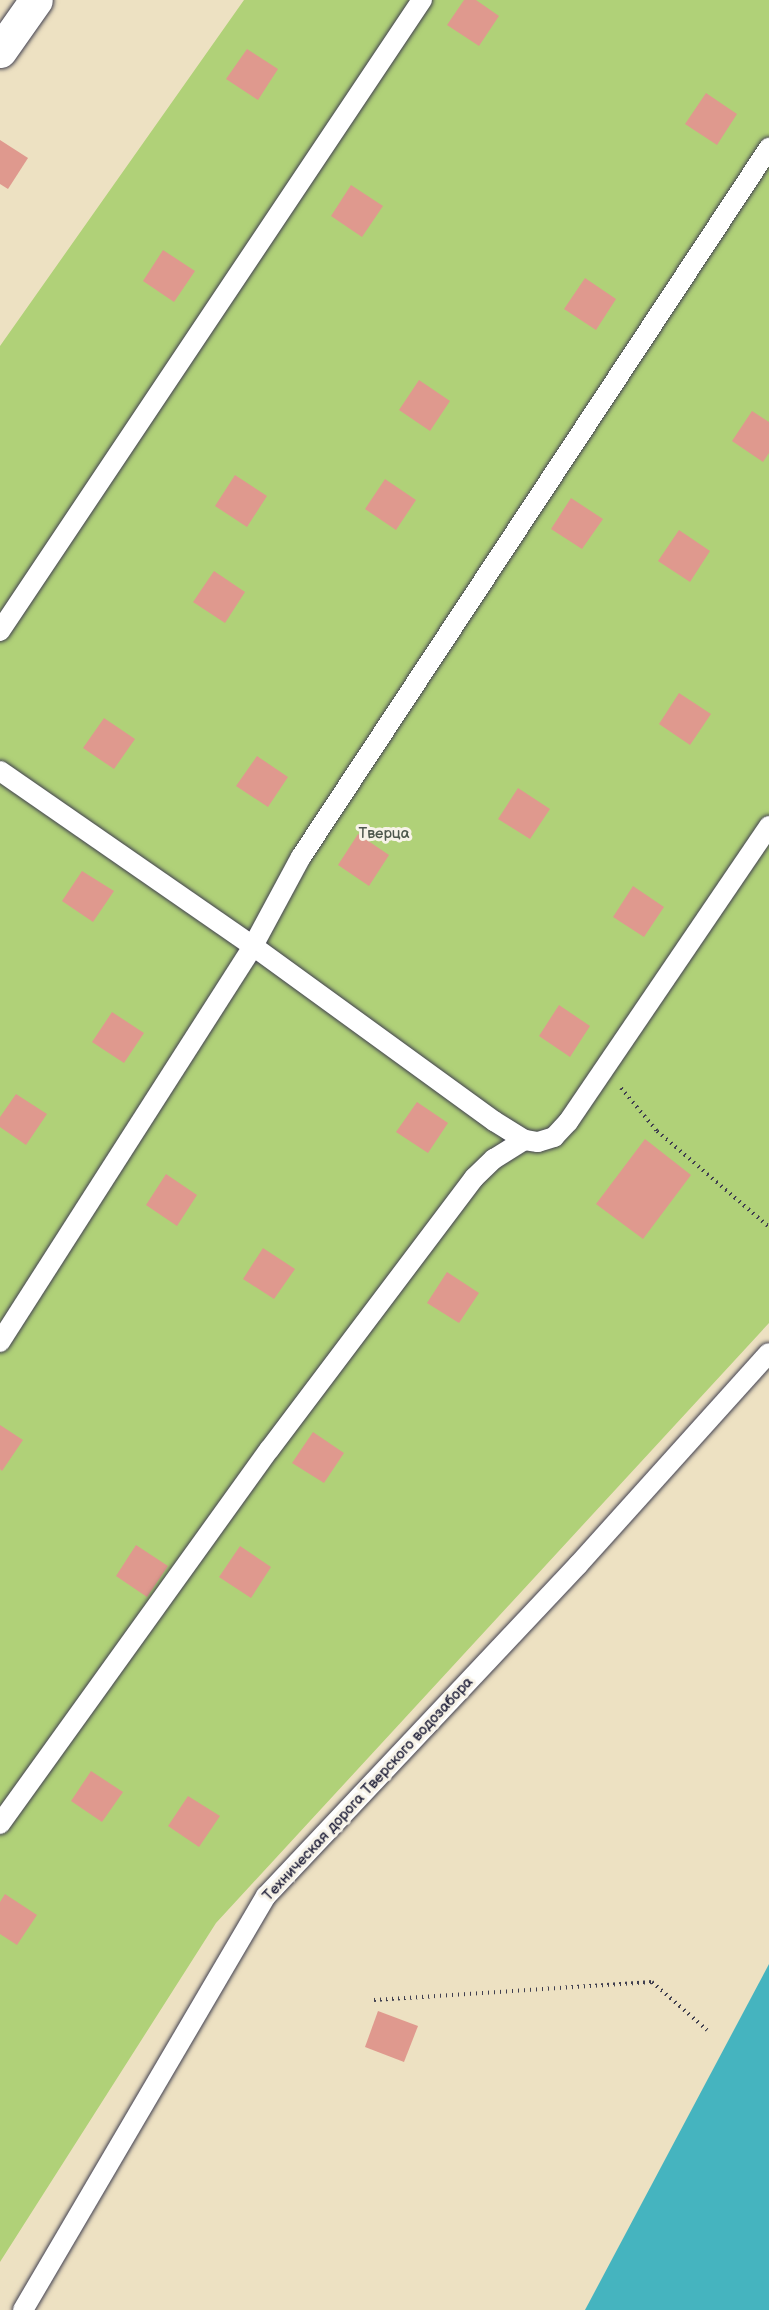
<!DOCTYPE html>
<html>
<head>
<meta charset="utf-8">
<style>
  body { margin:0 }
  #map { position:relative; width:769px; height:2310px; overflow:hidden; background:#ede1c2; font-family:"Balsamiq Sans",sans-serif }
  div>[style] { position:absolute }
  .green>* { inset:0; background:#b0d178 }
  .water>* { inset:0; background:#45b4bf }
  .building>* { inset:0; background:#df998e }
  .path>* { height:4px; margin-top:-2px; transform-origin:0; background:repeating-linear-gradient(90deg,#403f4f 0 1.5px,transparent 0 6px) }
  .roads { filter:drop-shadow(0 0 2px #403f4f) drop-shadow(0 0 2px #403f4f) }
  .lane>* { height:20px; margin:-10px; padding:0 10px; transform-origin:10px; border-radius:10px; background:#fff }
  .street>* { height:33px; margin:-16.5px; padding:0 16.5px; transform-origin:16.5px; border-radius:16.5px; background:#fff }
  span { translate:-50% -50%; white-space:nowrap; text-align:center; line-height:1.15; -webkit-text-stroke:6px #f7f3e8; paint-order:stroke }
  .park-label { font-size:15px; color:#4d574d }
  .street-label { font-size:15px; color:#22223b }
</style>
</head>
<body>
<div id="map">
  <div class="green">
    <i style="clip-path:polygon(244px 0,769px 0,769px 1323px,216px 1923px,0 2262px,0 346px)"></i>
  </div>
  <div class="water">
    <i style="clip-path:polygon(769px 1964px,769px 2310px,585px 2310px)"></i>
  </div>
  <div class="building">
    <i style="clip-path:polygon(464px 0,476px 0,499px 16px,479px 46px,447px 25px)"></i>
    <i style="clip-path:polygon(247px 49px,278px 69px,258px 100px,226px 79px)"></i>
    <i style="clip-path:polygon(706px 93px,737px 114px,717px 145px,685px 124px)"></i>
    <i style="clip-path:polygon(0 140px,28px 158px,8px 189px,0 184px)"></i>
    <i style="clip-path:polygon(351px 185px,383px 206px,362px 237px,331px 216px)"></i>
    <i style="clip-path:polygon(163px 250px,195px 271px,174px 302px,143px 281px)"></i>
    <i style="clip-path:polygon(585px 278px,616px 299px,596px 330px,564px 309px)"></i>
    <i style="clip-path:polygon(419px 380px,450px 401px,430px 431px,399px 410px)"></i>
    <i style="clip-path:polygon(752px 411px,769px 422px,769px 453px,763px 462px,732px 441px)"></i>
    <i style="clip-path:polygon(235px 475px,267px 496px,247px 527px,215px 506px)"></i>
    <i style="clip-path:polygon(385px 479px,416px 500px,396px 530px,365px 509px)"></i>
    <i style="clip-path:polygon(571px 498px,603px 519px,582px 549px,551px 529px)"></i>
    <i style="clip-path:polygon(679px 530px,710px 551px,690px 582px,658px 561px)"></i>
    <i style="clip-path:polygon(214px 571px,245px 592px,225px 623px,193px 602px)"></i>
    <i style="clip-path:polygon(679px 693px,711px 714px,690px 745px,659px 724px)"></i>
    <i style="clip-path:polygon(104px 718px,135px 739px,114px 769px,83px 748px)"></i>
    <i style="clip-path:polygon(257px 756px,288px 777px,268px 807px,236px 786px)"></i>
    <i style="clip-path:polygon(518px 788px,550px 809px,530px 839px,498px 819px)"></i>
    <i style="clip-path:polygon(358px 834px,389px 855px,369px 886px,338px 865px)"></i>
    <i style="clip-path:polygon(82px 871px,114px 891px,93px 922px,62px 901px)"></i>
    <i style="clip-path:polygon(633px 886px,664px 907px,644px 937px,613px 917px)"></i>
    <i style="clip-path:polygon(559px 1005px,590px 1026px,570px 1057px,539px 1036px)"></i>
    <i style="clip-path:polygon(112px 1012px,144px 1033px,124px 1063px,92px 1042px)"></i>
    <i style="clip-path:polygon(16px 1094px,47px 1114px,26px 1145px,0 1127px,0 1117px)"></i>
    <i style="clip-path:polygon(417px 1102px,448px 1123px,428px 1153px,396px 1132px)"></i>
    <i style="clip-path:polygon(645px 1139px,691px 1175px,643px 1239px,596px 1204px)"></i>
    <i style="clip-path:polygon(166px 1174px,197px 1195px,177px 1226px,146px 1205px)"></i>
    <i style="clip-path:polygon(263px 1248px,295px 1269px,274px 1299px,243px 1279px)"></i>
    <i style="clip-path:polygon(447px 1272px,479px 1293px,459px 1323px,427px 1303px)"></i>
    <i style="clip-path:polygon(0 1425px,23px 1440px,2px 1471px,0 1469px)"></i>
    <i style="clip-path:polygon(313px 1432px,344px 1453px,324px 1483px,292px 1463px)"></i>
    <i style="clip-path:polygon(136px 1545px,168px 1566px,147px 1597px,116px 1576px)"></i>
    <i style="clip-path:polygon(240px 1546px,271px 1567px,251px 1598px,219px 1577px)"></i>
    <i style="clip-path:polygon(91px 1771px,123px 1792px,102px 1822px,71px 1801px)"></i>
    <i style="clip-path:polygon(188px 1796px,220px 1816px,199px 1847px,168px 1826px)"></i>
    <i style="clip-path:polygon(5px 1894px,37px 1915px,17px 1945px,0 1934px,0 1902px)"></i>
    <i style="clip-path:polygon(378px 2011px,418px 2026px,404px 2062px,365px 2047px)"></i>
  </div>
  <div class="path">
    <i style="left:621px;top:1088px;width:56px;rotate:50.1deg"></i>
    <i style="left:657px;top:1131px;width:148px;rotate:40.6deg"></i>
    <i style="left:374px;top:2000px;width:279px;rotate:-3.7deg"></i>
    <i style="left:652px;top:1982px;width:73px;rotate:41.1deg"></i>
  </div>
  <div class="roads">
    <div class="lane">
      <i style="left:0;top:631px;width:759px;rotate:-56.23deg"></i>
      <i style="left:0;top:771px;width:308px;rotate:34.7deg"></i>
      <i style="left:253px;top:946px;width:298px;rotate:36deg"></i>
      <i style="left:494px;top:1121px;width:36px;rotate:32deg"></i>
      <i style="left:525px;top:1140px;width:13px;rotate:9deg"></i>
      <i style="left:538px;top:1142px;width:17px;rotate:-17deg"></i>
      <i style="left:554px;top:1137px;width:21px;rotate:-47deg"></i>
      <i style="left:568px;top:1122px;width:358px;rotate:-55.8deg"></i>
      <i style="left:0;top:1342px;width:470px;rotate:-57.4deg"></i>
      <i style="left:253px;top:946px;width:101px;rotate:-61.7deg"></i>
      <i style="left:301px;top:857px;width:850px;rotate:-56.57deg"></i>
      <i style="left:0;top:1824px;width:461px;rotate:-54.3deg"></i>
      <i style="left:269px;top:1450px;width:341px;rotate:-53deg"></i>
      <i style="left:474px;top:1178px;width:28px;rotate:-44deg"></i>
      <i style="left:494px;top:1159px;width:36px;rotate:-32deg"></i>
      <i style="left:23px;top:2310px;width:480px;rotate:-59.6deg"></i>
      <i style="left:266px;top:1896px;width:455px;rotate:-46.7deg"></i>
      <i style="left:578px;top:1565px;width:285px;rotate:-48deg"></i>
    </div>
    <div class="street">
      <i style="left:0;top:51px;width:62px;rotate:-54.8deg"></i>
    </div>
  </div>
  <div class="park-label">
    <span style="left:384px;top:834px">Тверца</span>
  </div>
  <div class="street-label">
    <span style="left:368px;top:1789px;rotate:-47deg">Техническая дорога Тверского водозабора</span>
  </div>
</div>
</body>
</html>
